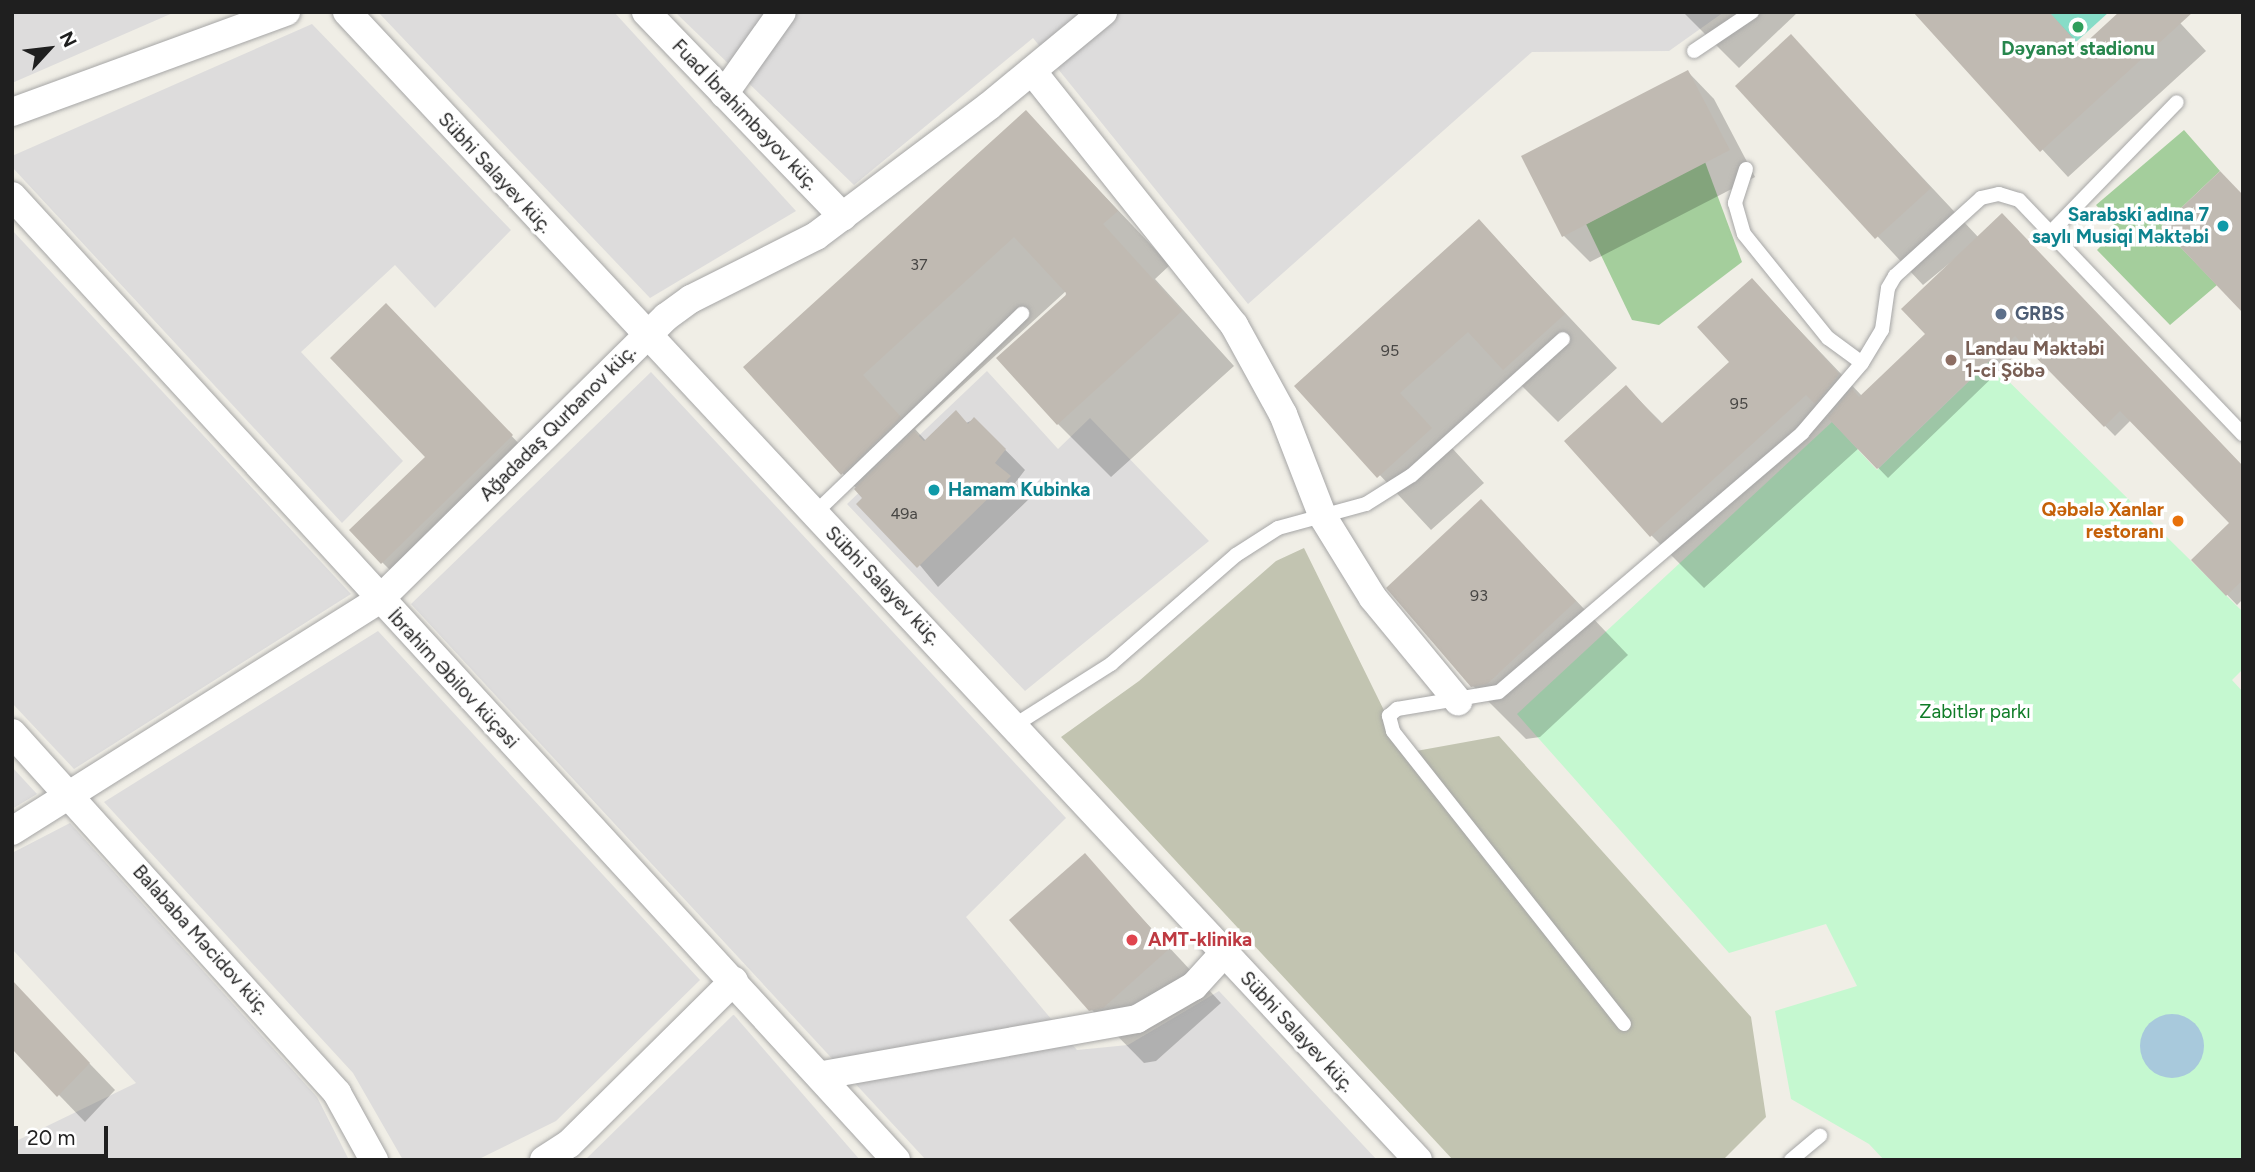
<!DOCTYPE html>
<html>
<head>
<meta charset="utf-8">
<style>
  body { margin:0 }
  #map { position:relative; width:2255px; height:1172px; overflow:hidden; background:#f0eee6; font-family:Figtree,sans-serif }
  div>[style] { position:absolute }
  .residential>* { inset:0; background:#dddcdc }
  .construction>* { inset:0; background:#c2c4b1 }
  .forest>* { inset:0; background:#a4ce9c }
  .park>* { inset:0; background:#c5f8d0 }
  .pitch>* { inset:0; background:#86dcc7 }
  .water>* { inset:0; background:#a8c9dc }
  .round { border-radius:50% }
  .shadow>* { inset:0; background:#0003 }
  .building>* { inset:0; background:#c0bab2 }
  .roads { filter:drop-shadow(0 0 2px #a6a6a6) drop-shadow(0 0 2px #a6a6a6) }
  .lane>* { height:14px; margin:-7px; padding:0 7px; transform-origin:7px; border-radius:7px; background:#fff }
  .street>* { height:28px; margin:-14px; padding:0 14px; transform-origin:14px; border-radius:14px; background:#fff }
  .dots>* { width:19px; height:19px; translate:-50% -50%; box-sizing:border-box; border:4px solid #fff; border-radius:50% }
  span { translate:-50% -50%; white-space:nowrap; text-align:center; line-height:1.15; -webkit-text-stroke:7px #fff; paint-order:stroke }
  .number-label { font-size:16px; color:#474644 }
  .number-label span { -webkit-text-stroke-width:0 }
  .leisure-label { font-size:19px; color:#27864d; font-weight:700 }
  .street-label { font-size:19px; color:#1f1f1f }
  .culture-label { font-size:19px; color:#0d838f; font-weight:700 }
  .right { translate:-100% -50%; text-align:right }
  .left { translate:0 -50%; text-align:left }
  .service-label { font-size:19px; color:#4e5e75; font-weight:700 }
  .education-label { font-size:19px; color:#785e54; font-weight:700 }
  .food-label { font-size:19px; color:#c56008; font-weight:700 }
  .park-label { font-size:19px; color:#0f7c27 }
  .health-label { font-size:19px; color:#be3a42; font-weight:700 }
  .frame { position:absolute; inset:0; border:14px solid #1f1f1f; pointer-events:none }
  .north { position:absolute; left:14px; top:14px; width:70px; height:70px; -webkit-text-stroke:5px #fff; paint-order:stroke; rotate:63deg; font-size:19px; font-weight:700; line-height:28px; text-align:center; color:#1f1f1f }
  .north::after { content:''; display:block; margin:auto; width:24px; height:32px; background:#1f1f1f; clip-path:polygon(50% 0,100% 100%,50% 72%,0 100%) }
  .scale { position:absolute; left:14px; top:1126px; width:94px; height:32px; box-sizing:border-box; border:4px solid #1f1f1f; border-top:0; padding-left:9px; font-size:21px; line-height:24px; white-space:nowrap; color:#1f1f1f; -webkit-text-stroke:5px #fff; paint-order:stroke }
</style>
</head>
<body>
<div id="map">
  <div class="residential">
    <i style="clip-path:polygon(12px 12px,175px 12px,12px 83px)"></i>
    <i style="clip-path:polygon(378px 12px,614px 12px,796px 211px,650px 298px)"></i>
    <i style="clip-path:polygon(675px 12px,1724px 12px,1669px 51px,1532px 52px,1248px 304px,1033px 38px,854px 185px)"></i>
    <i style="clip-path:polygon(312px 24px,511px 230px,435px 308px,395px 265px,301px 352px,403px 461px,342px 523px,12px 167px,12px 156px)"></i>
    <i style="clip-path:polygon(12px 230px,351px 594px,74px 769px,12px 703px)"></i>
    <i style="clip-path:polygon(987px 371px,1058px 449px,1090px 418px,1209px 541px,1025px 691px,847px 504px)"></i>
    <i style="clip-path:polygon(651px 372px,1066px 818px,966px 917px,1077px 1050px,1128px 1045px,1219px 991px,1377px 1160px,926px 1160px,411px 604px)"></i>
    <i style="clip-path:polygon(378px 631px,700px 980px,556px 1121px,477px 1160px,403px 1160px,353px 1073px,104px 802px)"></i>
    <i style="clip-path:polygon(12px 767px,37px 794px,12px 809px)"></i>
    <i style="clip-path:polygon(70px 823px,317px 1097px,349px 1160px,12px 1160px,12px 1143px,136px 1083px,12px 949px,12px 853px)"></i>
    <i style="clip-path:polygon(734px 1015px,860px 1160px,585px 1160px,733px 1015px)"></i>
  </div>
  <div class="construction">
    <i style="clip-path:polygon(1304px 548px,1405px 753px,1499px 736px,1751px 1017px,1766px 1117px,1723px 1160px,1453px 1160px,1061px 737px,1139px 681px,1276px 561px)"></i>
  </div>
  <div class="forest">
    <i style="clip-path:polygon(2184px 130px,2220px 171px,2161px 227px,2217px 285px,2170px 325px,2097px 250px,2118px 229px,2096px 205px)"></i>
    <i style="clip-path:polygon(1705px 162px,1742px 262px,1659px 325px,1632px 320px,1586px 224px)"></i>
  </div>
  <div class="park">
    <i style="clip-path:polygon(1989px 362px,2243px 612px,2243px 669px,2232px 680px,2243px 692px,2243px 1160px,1884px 1160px,1869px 1144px,1791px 1099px,1775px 1011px,1857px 986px,1826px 924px,1729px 953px,1517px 714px,1832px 422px,1877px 470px)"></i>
  </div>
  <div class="pitch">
    <i style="clip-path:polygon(2049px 12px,2109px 12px,2076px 42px)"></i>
  </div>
  <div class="water">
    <i class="round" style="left:2140px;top:1014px;width:64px;height:64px"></i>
  </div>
  <div class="shadow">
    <i style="clip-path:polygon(1683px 12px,1798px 12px,1739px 68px)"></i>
    <i style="clip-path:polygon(1915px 12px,2049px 12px,2082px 48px,2170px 12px,2206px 51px,2068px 177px)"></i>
    <i style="clip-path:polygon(1791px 37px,1979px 238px,2243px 467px,2243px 599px,2237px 605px,2194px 560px,2232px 523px,2131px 420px,2115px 436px,2026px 345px,1888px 478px,1859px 448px,1704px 588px,1651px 535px,1626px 387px,1663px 424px,1732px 362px,1752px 280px,1862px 396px,1927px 334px,1973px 244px,1923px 285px,1737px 86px)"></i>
    <i style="clip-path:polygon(1688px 72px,1714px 99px,1755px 177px,1590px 262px,1563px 235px)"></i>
    <i style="clip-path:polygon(1025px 112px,1170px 265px,1155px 279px,1234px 366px,1111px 477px,1058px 424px,1066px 291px,915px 429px,926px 441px,975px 419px,1025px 470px,1015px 483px,1030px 498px,938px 587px,857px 489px,745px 367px)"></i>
    <i style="clip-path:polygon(1479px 221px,1617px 368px,1558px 422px,1521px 385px,1452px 448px,1484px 483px,1431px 530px,1297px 386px)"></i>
    <i style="clip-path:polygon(400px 319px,525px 450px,396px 576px,382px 562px,427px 457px)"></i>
    <i style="clip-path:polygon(1481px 501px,1628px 655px,1540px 737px,1526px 739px,1473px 686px)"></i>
    <i style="clip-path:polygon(1084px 856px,1221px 1003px,1156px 1061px,1144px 1063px,1091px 1009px)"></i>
    <i style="clip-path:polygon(12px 983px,115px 1090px,85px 1122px,12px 1046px)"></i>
  </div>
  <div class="building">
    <i style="clip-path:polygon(1913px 12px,2049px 12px,2081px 47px,2119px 12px,2193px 12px,2040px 152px)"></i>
    <i style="clip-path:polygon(1791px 34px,1931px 188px,1875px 239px,1735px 86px)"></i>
    <i style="clip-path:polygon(1688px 70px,1730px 150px,1562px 237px,1521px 156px)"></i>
    <i style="clip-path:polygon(1026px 110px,1118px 211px,1103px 224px,1182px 311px,1057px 425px,996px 358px,1067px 294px,1014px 237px,863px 375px,901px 417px,841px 475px,743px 367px)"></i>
    <i style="clip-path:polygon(2220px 171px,2243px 195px,2243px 313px,2161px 227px)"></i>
    <i style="clip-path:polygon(2002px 213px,2243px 466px,2243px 580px,2226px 596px,2191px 560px,2229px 523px,2120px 411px,2104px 427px,2015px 336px,1877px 469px,1828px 418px,1852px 389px,1859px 397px,1925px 334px,1901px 309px)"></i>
    <i style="clip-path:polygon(1479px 219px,1565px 314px,1503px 370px,1468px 332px,1400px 393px,1432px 428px,1377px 478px,1294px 386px)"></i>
    <i style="clip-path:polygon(1752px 278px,1839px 374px,1815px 404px,1806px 395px,1650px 537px,1564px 441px,1626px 385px,1661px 424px,1729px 362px,1697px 327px)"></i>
    <i style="clip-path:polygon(386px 303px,513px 435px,381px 564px,349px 530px,425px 457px,330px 358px)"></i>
    <i style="clip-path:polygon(956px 410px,968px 424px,974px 417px,1006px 449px,995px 463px,1011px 476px,917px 568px,856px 504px,862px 498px,854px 489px,914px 431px,924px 441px)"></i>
    <i style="clip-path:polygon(1481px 499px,1576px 601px,1487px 684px,1471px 687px,1386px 588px)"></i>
    <i style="clip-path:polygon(1085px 853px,1169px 949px,1103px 1008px,1089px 1011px,1009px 920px)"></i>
    <i style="clip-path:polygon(12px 980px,90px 1063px,57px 1097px,12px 1049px)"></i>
  </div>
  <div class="roads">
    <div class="lane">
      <i style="left:1694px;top:51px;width:70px;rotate:-33.9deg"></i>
      <i style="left:1746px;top:169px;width:36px;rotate:108deg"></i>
      <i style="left:1735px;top:203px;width:32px;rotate:74deg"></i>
      <i style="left:1744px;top:234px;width:134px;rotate:51.1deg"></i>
      <i style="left:1828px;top:338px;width:42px;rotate:36.3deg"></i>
      <i style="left:2050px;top:233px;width:182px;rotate:-45.9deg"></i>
      <i style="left:814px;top:514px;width:289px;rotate:-43.9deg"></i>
      <i style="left:1015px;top:725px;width:114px;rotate:-32.4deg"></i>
      <i style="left:1111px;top:664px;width:166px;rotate:-41.1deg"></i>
      <i style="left:1236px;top:555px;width:50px;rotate:-32.7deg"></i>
      <i style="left:1278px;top:528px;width:91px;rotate:-15.3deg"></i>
      <i style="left:1366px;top:504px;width:54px;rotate:-32.2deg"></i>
      <i style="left:1412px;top:475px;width:203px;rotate:-42deg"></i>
      <i style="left:1624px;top:1024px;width:373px;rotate:-128.3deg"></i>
      <i style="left:1393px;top:731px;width:16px;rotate:-105deg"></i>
      <i style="left:1389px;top:716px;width:11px;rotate:-41deg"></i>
      <i style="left:1397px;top:709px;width:103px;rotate:-9.5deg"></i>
      <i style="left:1499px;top:692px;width:399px;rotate:-40.5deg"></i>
      <i style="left:1802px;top:433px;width:92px;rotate:-49.4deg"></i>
      <i style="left:1862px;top:363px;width:39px;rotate:-59deg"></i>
      <i style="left:1882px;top:330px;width:42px;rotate:-81.9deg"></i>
      <i style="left:1888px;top:288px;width:14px;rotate:-60deg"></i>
      <i style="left:1895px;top:276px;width:116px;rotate:-42.2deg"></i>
      <i style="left:1981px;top:198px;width:18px;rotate:-13deg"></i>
      <i style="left:1999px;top:194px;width:21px;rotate:17deg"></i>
      <i style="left:2019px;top:200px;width:324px;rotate:46.3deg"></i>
      <i style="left:1791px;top:1160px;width:38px;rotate:-40deg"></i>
    </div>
    <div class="street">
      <i style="left:347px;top:12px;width:1570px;rotate:46.99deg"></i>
      <i style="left:646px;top:12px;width:284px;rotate:46.1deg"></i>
      <i style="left:1032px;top:71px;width:325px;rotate:51.5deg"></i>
      <i style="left:1234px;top:325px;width:102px;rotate:61.2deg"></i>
      <i style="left:1283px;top:414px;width:110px;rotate:68.8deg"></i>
      <i style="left:1323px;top:517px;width:95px;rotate:58.3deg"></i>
      <i style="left:1373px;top:598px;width:134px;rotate:50.5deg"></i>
      <i style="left:724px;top:94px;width:100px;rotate:-54.7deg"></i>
      <i style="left:12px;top:112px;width:292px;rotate:-20.1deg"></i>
      <i style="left:12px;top:196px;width:1308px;rotate:47.48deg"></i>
      <i style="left:12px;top:733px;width:485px;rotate:47.9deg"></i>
      <i style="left:337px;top:1093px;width:77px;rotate:61.1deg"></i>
      <i style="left:12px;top:831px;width:434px;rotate:-32.2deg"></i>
      <i style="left:379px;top:600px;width:403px;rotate:-44.6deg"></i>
      <i style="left:666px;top:317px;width:31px;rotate:-36deg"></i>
      <i style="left:691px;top:299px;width:140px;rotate:-26.7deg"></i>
      <i style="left:816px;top:236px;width:216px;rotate:-36.9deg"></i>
      <i style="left:989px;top:106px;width:148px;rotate:-39.5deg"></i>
      <i style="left:823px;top:1075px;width:319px;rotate:-10.1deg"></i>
      <i style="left:1137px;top:1019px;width:66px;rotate:-30.1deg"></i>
      <i style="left:1194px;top:986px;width:45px;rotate:-47.7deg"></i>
      <i style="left:544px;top:1160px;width:30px;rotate:-33deg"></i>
      <i style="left:569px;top:1144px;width:232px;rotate:-44.7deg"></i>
    </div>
  </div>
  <div class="dots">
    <i style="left:2078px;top:27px;background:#2e9e5b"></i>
    <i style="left:2223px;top:226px;background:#0f9aa8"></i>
    <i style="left:2001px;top:314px;background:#5c6f8a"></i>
    <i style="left:1951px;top:360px;background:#8d6e63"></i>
    <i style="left:934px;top:490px;background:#0f9aa8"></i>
    <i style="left:2178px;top:521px;background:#e8710a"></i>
    <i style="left:1132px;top:940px;background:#e0444e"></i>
  </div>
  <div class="number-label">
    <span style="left:919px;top:265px">37</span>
    <span style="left:1390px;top:351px">95</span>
    <span style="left:1739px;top:404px">95</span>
    <span style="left:904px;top:514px">49a</span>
    <span style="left:1479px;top:596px">93</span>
  </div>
  <div class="leisure-label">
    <span style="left:2078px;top:49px">Dəyanət stadionu</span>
  </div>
  <div class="street-label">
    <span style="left:745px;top:115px;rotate:46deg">Fuad İbrahimbəyov küç.</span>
    <span style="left:495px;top:173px;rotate:47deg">Sübhi Salayev küç.</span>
    <span style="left:558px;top:423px;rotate:-45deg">Ağadadaş Qurbanov küç.</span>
    <span style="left:883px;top:586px;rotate:46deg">Sübhi Salayev küç.</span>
    <span style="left:453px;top:679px;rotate:47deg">İbrahim Əbilov küçəsi</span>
    <span style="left:201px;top:940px;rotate:48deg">Balababa Məcidov küç.</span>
    <span style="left:1297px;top:1032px;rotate:47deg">Sübhi Salayev küç.</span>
  </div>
  <div class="culture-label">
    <span class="right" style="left:2209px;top:226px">Sarabski adına 7<br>saylı Musiqi Məktəbi</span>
    <span class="left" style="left:948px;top:490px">Hamam Kubinka</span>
  </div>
  <div class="service-label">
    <span class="left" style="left:2015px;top:314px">GRBS</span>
  </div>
  <div class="education-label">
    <span class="left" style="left:1965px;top:360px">Landau Məktəbi<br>1-ci Şöbə</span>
  </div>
  <div class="food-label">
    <span class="right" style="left:2164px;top:521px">Qəbələ Xanlar<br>restoranı</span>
  </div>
  <div class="park-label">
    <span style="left:1975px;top:712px">Zabitlər parkı</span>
  </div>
  <div class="health-label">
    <span class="left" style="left:1148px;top:940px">AMT-klinika</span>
  </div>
  <div class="frame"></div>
  <div class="north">N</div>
  <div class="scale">20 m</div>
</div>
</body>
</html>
